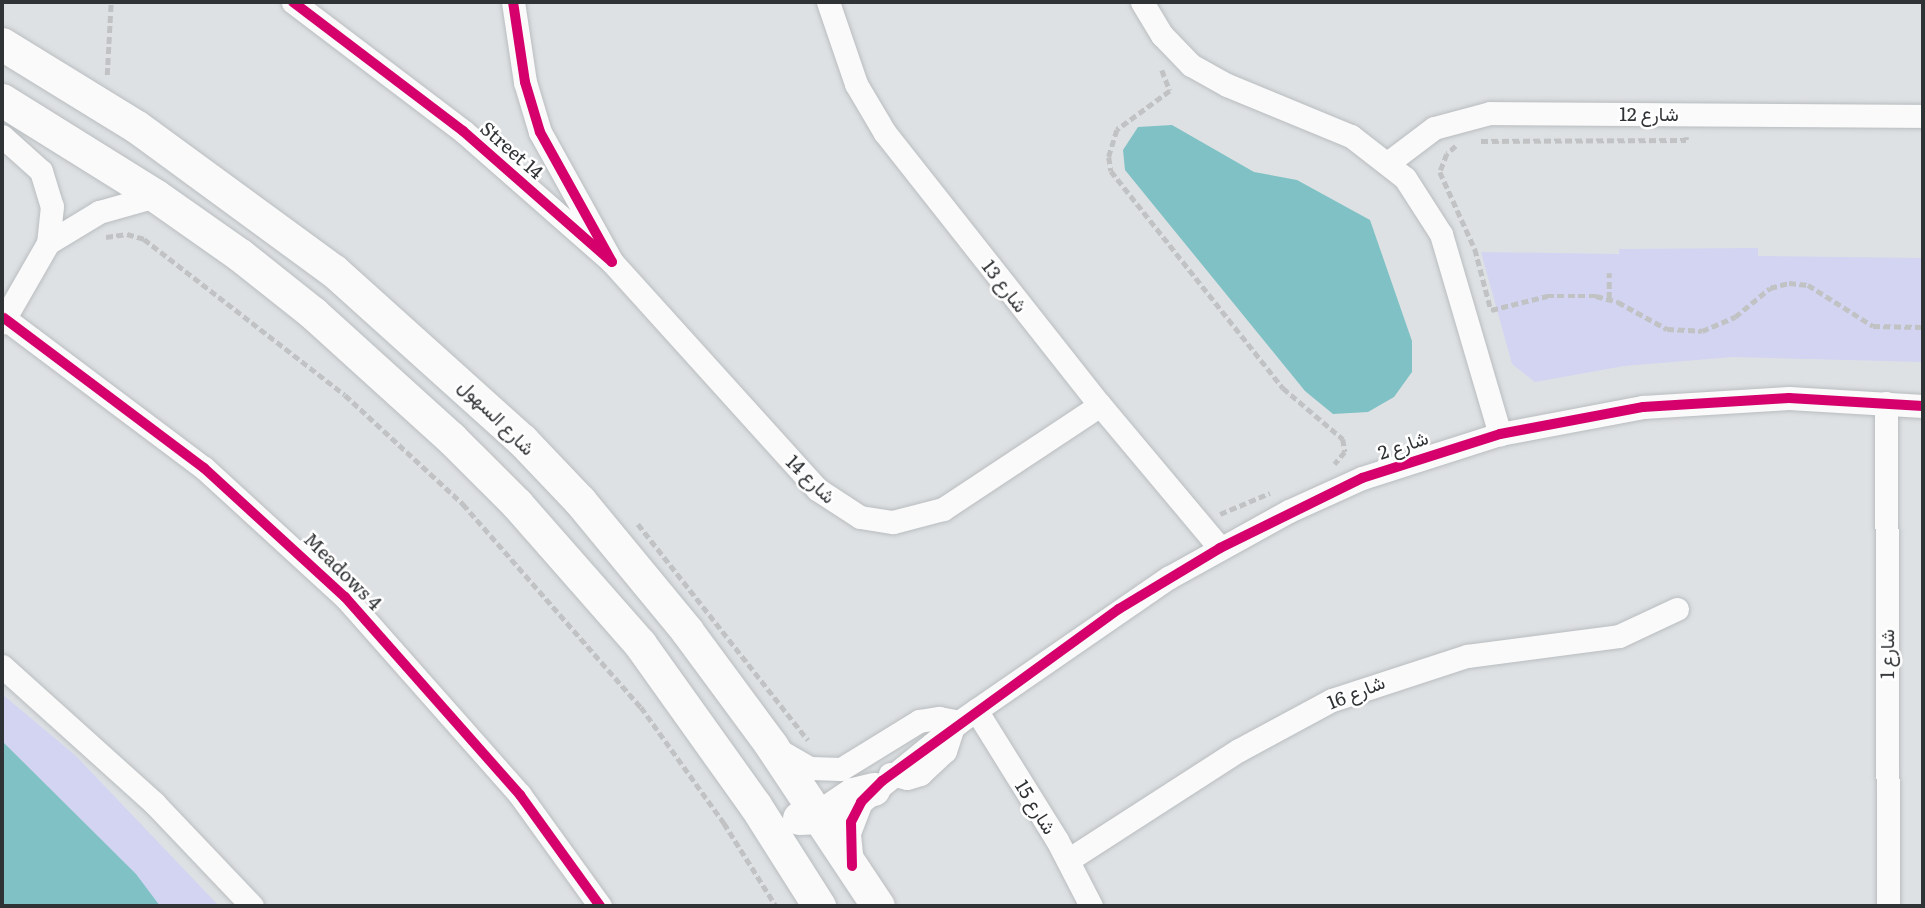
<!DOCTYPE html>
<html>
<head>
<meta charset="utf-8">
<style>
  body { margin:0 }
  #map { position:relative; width:1925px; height:908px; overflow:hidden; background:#dee1e4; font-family:Literata,Vazirmatn,serif }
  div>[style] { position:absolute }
  .green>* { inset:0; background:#d2d4f2 }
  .water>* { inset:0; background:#7fc1c4 }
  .path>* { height:4.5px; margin-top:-2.25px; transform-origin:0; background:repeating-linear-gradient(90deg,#c1c2c3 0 7px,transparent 0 10.5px) }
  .roads { filter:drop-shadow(0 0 2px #b9bdbf) drop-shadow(0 0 2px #b9bdbf) }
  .street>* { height:23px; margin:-11.5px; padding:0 11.5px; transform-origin:11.5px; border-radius:11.5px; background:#fafafb }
  .secondary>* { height:33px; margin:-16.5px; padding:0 16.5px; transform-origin:16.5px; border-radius:16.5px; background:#fafafb }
  .cycleway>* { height:10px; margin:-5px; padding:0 5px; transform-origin:5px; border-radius:5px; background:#d6006c }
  span { translate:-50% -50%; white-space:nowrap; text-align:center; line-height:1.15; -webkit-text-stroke:5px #fff; paint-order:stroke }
  .street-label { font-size:19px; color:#303335 }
  .frame { position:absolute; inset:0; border:4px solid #303335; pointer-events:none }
</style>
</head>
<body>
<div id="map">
  <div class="green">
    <i style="clip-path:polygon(1758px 248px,1758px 256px,1923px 258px,1923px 362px,1733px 357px,1624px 366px,1535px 382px,1512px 364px,1481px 252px,1619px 254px,1619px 249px)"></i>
    <i style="clip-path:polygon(2px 694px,76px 756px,219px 906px,2px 906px)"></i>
  </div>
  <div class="water">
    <i style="clip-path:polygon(1172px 125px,1254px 172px,1297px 180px,1370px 220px,1412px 341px,1412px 372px,1394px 397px,1368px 412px,1333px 414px,1305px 391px,1125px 170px,1123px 150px,1138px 127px)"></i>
    <i style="clip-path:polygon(2px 741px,136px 874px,160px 906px,2px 906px)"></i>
  </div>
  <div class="path">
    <i style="left:1162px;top:70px;width:22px;rotate:69deg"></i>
    <i style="left:1170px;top:91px;width:66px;rotate:143.7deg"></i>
    <i style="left:1117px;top:130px;width:28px;rotate:107deg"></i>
    <i style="left:1109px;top:157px;width:14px;rotate:82deg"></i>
    <i style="left:1111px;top:171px;width:277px;rotate:51.6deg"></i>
    <i style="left:1283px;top:388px;width:79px;rotate:40.4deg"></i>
    <i style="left:1343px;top:439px;width:13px;rotate:81deg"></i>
    <i style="left:1345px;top:452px;width:16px;rotate:130deg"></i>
    <i style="left:107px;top:75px;width:73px;rotate:-86.9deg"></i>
    <i style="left:1481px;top:141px;width:205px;rotate:-0.3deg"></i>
    <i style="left:1686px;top:140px;width:3px;rotate:-90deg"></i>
    <i style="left:1456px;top:146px;width:12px;rotate:138deg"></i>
    <i style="left:1447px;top:154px;width:19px;rotate:111deg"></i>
    <i style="left:1440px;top:172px;width:85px;rotate:65.6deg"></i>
    <i style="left:1475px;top:249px;width:63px;rotate:75.3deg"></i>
    <i style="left:1491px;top:310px;width:58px;rotate:-14deg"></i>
    <i style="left:1547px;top:296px;width:49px"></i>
    <i style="left:1596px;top:296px;width:23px;rotate:15deg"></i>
    <i style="left:1618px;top:302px;width:56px;rotate:28.9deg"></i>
    <i style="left:1667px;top:329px;width:35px;rotate:3deg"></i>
    <i style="left:1702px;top:331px;width:36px;rotate:-23deg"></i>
    <i style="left:1735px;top:317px;width:45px;rotate:-39.6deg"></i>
    <i style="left:1770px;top:288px;width:20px;rotate:-15deg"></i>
    <i style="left:1789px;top:283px;width:19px;rotate:6deg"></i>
    <i style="left:1808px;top:285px;width:77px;rotate:32.2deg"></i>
    <i style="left:1873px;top:326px;width:50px;rotate:1.1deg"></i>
    <i style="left:106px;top:237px;width:21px;rotate:-8deg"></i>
    <i style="left:127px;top:234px;width:18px;rotate:16deg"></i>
    <i style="left:144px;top:239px;width:254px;rotate:37.8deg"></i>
    <i style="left:345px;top:395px;width:161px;rotate:42.7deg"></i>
    <i style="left:463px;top:504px;width:270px;rotate:48.8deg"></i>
    <i style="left:641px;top:707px;width:143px;rotate:54.4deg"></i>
    <i style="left:724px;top:823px;width:98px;rotate:57.9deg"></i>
    <i style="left:1609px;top:299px;width:26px;rotate:-90deg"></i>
    <i style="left:1220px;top:514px;width:54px;rotate:-22.8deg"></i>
    <i style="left:638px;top:524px;width:275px;rotate:51.8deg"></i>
  </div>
  <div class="roads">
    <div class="street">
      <i style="left:293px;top:2px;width:213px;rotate:37.2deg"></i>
      <i style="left:463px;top:131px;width:198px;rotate:41.3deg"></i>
      <i style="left:612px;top:262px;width:149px;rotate:-119deg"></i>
      <i style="left:540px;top:132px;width:52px;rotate:-106.7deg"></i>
      <i style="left:525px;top:82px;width:81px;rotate:-98.5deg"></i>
      <i style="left:828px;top:2px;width:87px;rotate:71.1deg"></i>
      <i style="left:856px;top:84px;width:57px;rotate:59.4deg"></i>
      <i style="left:885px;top:133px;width:347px;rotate:51.7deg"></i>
      <i style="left:1100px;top:405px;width:187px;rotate:50deg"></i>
      <i style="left:1142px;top:2px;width:39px;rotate:59deg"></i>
      <i style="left:1162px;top:35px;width:42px;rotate:46deg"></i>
      <i style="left:1191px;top:65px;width:41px;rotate:29.1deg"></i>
      <i style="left:1227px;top:85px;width:134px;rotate:22.4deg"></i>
      <i style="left:1351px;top:136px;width:68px;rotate:37.9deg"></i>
      <i style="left:1405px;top:178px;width:67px;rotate:57.3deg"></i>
      <i style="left:1441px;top:234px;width:209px;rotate:73.6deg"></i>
      <i style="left:2px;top:136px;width:52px;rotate:41.9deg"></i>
      <i style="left:41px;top:171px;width:37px;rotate:73deg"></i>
      <i style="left:52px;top:206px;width:37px;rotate:96deg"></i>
      <i style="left:48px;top:243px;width:92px;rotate:119.9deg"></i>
      <i style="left:1389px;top:162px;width:56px;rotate:-37.1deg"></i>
      <i style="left:1434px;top:128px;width:58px;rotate:-15deg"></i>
      <i style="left:1490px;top:113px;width:433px;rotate:0.4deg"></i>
      <i style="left:48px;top:243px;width:60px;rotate:-31.3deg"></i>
      <i style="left:99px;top:212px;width:59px;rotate:-15.7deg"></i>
      <i style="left:612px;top:262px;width:306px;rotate:47.9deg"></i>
      <i style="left:817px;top:489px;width:51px;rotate:33.1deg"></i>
      <i style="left:860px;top:517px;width:33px;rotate:9deg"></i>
      <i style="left:893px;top:522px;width:52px;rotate:-14.6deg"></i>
      <i style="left:943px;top:509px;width:188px;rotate:-33.5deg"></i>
      <i style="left:4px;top:318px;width:250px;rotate:36.9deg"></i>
      <i style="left:204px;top:468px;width:191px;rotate:42.5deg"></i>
      <i style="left:345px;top:597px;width:264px;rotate:48.5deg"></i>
      <i style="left:520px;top:795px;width:137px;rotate:54.2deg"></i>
      <i style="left:1886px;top:403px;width:503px;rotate:89.77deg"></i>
      <i style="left:2px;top:666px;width:205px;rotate:42deg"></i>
      <i style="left:154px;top:803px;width:142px;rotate:46.4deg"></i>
      <i style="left:976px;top:710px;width:153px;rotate:58.1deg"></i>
      <i style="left:1057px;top:840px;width:74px;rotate:62.7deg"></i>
      <i style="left:780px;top:751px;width:34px;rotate:30deg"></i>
      <i style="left:810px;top:768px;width:31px;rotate:2deg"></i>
      <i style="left:841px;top:769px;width:92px;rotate:-31.6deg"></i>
      <i style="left:919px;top:721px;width:20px;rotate:-9deg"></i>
      <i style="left:939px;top:718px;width:20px;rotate:11deg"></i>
      <i style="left:890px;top:774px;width:17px;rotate:13deg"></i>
      <i style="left:907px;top:778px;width:14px;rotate:-17deg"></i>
      <i style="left:920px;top:774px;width:34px;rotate:-43deg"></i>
      <i style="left:945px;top:751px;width:23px;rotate:-72deg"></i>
      <i style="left:1068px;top:860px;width:203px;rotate:-32.8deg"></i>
      <i style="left:1239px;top:750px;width:106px;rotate:-28.3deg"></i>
      <i style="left:1332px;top:700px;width:142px;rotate:-18.1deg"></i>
      <i style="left:1467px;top:656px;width:153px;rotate:-7.5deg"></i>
      <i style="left:1619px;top:636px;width:64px;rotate:-25deg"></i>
      <i style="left:852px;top:863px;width:30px;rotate:-96deg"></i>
      <i style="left:849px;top:833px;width:33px;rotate:-69deg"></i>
      <i style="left:861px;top:802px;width:127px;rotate:-39.2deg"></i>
      <i style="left:959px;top:722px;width:254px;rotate:-34.6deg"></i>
      <i style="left:1168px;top:578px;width:138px;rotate:-29deg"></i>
      <i style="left:1289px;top:511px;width:80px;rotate:-24.3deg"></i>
      <i style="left:1362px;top:478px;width:145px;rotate:-17.7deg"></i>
      <i style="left:1500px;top:434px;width:146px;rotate:-10.7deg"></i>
      <i style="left:1643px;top:407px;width:146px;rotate:-3.5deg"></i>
      <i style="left:1789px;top:398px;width:134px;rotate:3.4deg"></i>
    </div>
    <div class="secondary">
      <i style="left:2px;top:44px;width:158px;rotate:31.6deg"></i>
      <i style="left:137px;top:127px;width:244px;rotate:36.2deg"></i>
      <i style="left:334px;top:271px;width:253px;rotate:42deg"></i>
      <i style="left:522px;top:440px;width:84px;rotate:46.4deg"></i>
      <i style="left:580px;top:501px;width:168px;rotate:50.5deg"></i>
      <i style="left:687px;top:631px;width:142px;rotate:53.6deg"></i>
      <i style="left:771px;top:745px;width:193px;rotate:56.4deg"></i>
      <i style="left:2px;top:100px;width:181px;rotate:31.9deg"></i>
      <i style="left:156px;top:196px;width:103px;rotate:35.1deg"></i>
      <i style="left:240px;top:255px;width:93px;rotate:38.5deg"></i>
      <i style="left:313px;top:313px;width:186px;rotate:42.2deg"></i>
      <i style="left:451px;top:438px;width:93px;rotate:45deg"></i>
      <i style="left:517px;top:504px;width:186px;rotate:48.7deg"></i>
      <i style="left:640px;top:644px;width:198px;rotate:54.5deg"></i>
      <i style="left:755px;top:805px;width:120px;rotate:57.6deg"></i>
      <i style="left:799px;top:818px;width:20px;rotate:-3deg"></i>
      <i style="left:819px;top:817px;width:41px;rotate:-34.1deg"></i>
      <i style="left:853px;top:794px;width:21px;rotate:-14deg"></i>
    </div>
  </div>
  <div class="cycleway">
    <i style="left:293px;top:2px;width:213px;rotate:37.2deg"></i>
    <i style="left:463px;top:131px;width:198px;rotate:41.3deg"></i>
    <i style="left:612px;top:262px;width:149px;rotate:-119deg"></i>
    <i style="left:540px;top:132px;width:52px;rotate:-106.7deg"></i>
    <i style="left:525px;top:82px;width:81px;rotate:-98.5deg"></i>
    <i style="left:4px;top:318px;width:250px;rotate:36.9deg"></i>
    <i style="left:204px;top:468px;width:191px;rotate:42.5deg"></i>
    <i style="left:345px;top:597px;width:264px;rotate:48.5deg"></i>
    <i style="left:520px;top:795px;width:137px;rotate:54.2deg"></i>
    <i style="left:852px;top:866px;width:44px;rotate:-91.3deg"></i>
    <i style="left:851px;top:822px;width:22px;rotate:-63deg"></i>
    <i style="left:861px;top:802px;width:30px;rotate:-45deg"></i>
    <i style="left:882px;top:781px;width:293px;rotate:-36deg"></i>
    <i style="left:1119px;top:609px;width:118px;rotate:-31.1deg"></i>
    <i style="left:1220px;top:548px;width:158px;rotate:-26.2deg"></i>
    <i style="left:1362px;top:478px;width:145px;rotate:-17.7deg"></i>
    <i style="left:1500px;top:434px;width:146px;rotate:-10.7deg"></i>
    <i style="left:1643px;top:407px;width:146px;rotate:-3.5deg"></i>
    <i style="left:1789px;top:398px;width:134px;rotate:3.4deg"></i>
  </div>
  <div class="street-label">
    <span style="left:1649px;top:114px">شارع 12</span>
    <span style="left:512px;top:150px;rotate:41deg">Street 14</span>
    <span style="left:1005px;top:286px;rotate:52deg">شارع 13</span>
    <span style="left:497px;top:417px;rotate:45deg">شارع السهول</span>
    <span style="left:1403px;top:445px;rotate:-19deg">شارع 2</span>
    <span style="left:811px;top:479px;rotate:44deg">شارع 14</span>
    <span style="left:343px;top:571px;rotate:45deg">Meadows 4</span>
    <span style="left:1887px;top:654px;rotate:-90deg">شارع 1</span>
    <span style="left:1356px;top:692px;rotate:-22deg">شارع 16</span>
    <span style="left:1036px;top:807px;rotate:58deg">شارع 15</span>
  </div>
  <div class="frame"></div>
</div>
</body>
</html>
